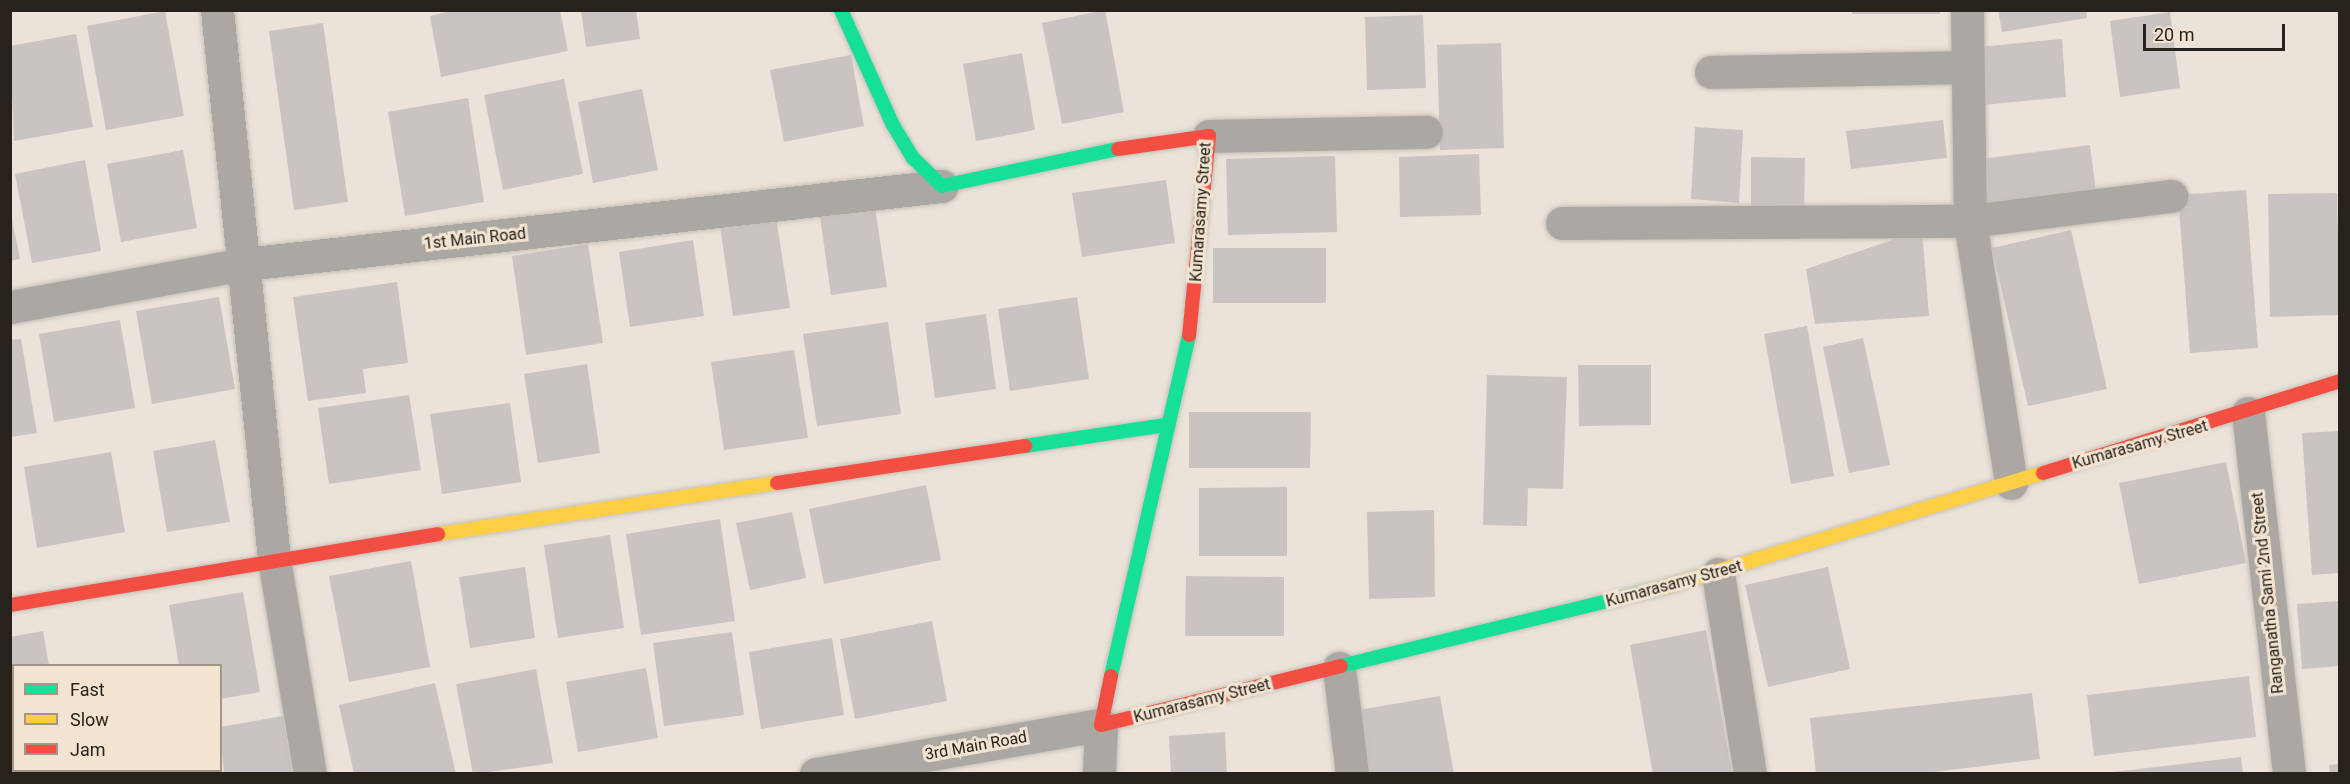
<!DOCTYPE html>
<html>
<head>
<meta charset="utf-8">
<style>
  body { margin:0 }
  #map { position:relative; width:2350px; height:784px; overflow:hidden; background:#ebe3d9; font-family:Roboto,sans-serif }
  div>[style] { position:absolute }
  .building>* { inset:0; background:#c9c3c2 }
  .roads { filter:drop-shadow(0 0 2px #c6c0b8) drop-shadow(0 0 2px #c6c0b8) }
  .street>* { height:33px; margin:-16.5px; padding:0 16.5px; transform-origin:16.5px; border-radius:16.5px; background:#aba7a3 }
  .fast>* { height:14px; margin:-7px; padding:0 7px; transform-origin:7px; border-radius:7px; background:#16e098 }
  .slow>* { height:14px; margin:-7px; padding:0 7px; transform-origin:7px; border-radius:7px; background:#ffcf43 }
  .jam>* { height:14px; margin:-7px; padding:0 7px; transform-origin:7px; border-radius:7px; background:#f24e42 }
  span { translate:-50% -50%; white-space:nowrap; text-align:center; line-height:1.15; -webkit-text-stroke:6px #f3e4d1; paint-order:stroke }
  .street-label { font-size:16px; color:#27221b }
  .frame { position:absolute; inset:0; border:12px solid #27221b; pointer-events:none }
  .legend { position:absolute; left:12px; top:664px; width:210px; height:108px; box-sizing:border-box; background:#f3e4d1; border:2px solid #a19688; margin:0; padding:8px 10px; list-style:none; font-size:18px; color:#27221b }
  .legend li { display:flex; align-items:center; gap:12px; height:30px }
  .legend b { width:30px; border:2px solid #a19688 }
  .scale { position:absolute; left:2143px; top:24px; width:142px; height:27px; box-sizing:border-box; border:3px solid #27221b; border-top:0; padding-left:8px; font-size:18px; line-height:21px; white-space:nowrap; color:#27221b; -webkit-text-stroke:4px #f3e4d1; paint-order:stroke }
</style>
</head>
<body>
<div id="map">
  <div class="building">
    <i style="clip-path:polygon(455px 10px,560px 10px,568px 51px,441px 77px,430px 16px)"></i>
    <i style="clip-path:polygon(581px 10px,636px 10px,640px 39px,586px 47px)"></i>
    <i style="clip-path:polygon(1105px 10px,1124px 112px,1062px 124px,1042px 23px)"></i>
    <i style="clip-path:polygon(1852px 10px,1940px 10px,1940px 14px,1852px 14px)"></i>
    <i style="clip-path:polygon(1998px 10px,2086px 10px,2087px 18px,2002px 32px)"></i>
    <i style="clip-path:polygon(165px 11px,184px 116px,106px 130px,87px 26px)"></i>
    <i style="clip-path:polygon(2170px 12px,2180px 88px,2120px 97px,2110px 21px)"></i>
    <i style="clip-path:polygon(1423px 15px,1426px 88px,1367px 90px,1365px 17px)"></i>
    <i style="clip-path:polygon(323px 23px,348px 202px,294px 210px,269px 31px)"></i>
    <i style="clip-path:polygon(76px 34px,93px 127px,14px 141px,10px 46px)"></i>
    <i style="clip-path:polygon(2062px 39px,2066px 97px,1983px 105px,1978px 47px)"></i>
    <i style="clip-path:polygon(1501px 43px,1504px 148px,1440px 150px,1437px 45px)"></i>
    <i style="clip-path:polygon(1022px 53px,1035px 130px,976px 141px,963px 64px)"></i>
    <i style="clip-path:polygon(851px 55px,864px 126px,784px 142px,770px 70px)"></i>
    <i style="clip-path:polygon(564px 79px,583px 174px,503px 190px,484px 95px)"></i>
    <i style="clip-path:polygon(642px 89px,658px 170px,593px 183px,578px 102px)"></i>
    <i style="clip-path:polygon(468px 98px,484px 202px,405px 216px,388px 112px)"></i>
    <i style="clip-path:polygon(1943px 120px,1947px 158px,1851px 169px,1846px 131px)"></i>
    <i style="clip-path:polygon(1695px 127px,1743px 130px,1739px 203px,1691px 199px)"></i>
    <i style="clip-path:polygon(2090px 145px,2097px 200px,1987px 214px,1980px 159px)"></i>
    <i style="clip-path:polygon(183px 150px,197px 228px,121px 242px,107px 164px)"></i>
    <i style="clip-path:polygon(1479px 154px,1481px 215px,1400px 217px,1399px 157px)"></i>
    <i style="clip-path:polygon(1335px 156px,1337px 232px,1228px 235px,1226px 159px)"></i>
    <i style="clip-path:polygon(1751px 157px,1805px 158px,1804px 212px,1751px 212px)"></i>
    <i style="clip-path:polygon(85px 160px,101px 251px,32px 263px,15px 174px)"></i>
    <i style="clip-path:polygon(1166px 180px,1175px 243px,1082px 257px,1072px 193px)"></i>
    <i style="clip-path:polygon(2246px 190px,2258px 348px,2190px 353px,2178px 195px)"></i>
    <i style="clip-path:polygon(2337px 193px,2340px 315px,2270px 317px,2268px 194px)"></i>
    <i style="clip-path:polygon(874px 201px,887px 287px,831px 295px,819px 209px)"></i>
    <i style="clip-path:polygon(10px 210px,20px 259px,10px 261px)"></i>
    <i style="clip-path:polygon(776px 217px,790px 308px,733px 316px,720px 226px)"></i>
    <i style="clip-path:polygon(1922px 230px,1929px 316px,1815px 324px,1806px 269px)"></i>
    <i style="clip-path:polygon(2071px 230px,2107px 389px,2028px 406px,1992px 248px)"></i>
    <i style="clip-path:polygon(693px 240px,704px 316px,630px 327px,619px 252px)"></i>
    <i style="clip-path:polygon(588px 244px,603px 343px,526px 355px,512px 256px)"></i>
    <i style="clip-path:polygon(1213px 248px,1326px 248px,1326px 303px,1213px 303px)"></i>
    <i style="clip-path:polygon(397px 282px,408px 363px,363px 369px,366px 393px,308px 401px,293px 297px)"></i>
    <i style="clip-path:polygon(219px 297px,235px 389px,152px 404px,136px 311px)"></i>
    <i style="clip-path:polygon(1077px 297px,1089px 379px,1010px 391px,998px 309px)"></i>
    <i style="clip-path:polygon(986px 314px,996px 389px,935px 398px,925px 323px)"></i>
    <i style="clip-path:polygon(120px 320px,135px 408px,54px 422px,39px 334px)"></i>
    <i style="clip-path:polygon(888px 322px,901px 414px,817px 426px,803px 334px)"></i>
    <i style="clip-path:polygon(1807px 326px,1834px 476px,1791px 484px,1764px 334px)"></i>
    <i style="clip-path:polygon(1863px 338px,1890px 465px,1849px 473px,1823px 347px)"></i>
    <i style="clip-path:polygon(21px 339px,37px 433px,10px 437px,10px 340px)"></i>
    <i style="clip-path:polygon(794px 350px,808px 438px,724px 450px,711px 362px)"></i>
    <i style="clip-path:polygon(587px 364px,600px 453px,538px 463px,524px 374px)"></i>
    <i style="clip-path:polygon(1578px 365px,1651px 365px,1651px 425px,1579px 426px)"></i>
    <i style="clip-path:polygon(1487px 375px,1567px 377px,1563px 489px,1528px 488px,1527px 526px,1483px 525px)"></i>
    <i style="clip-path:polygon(409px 395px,421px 470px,329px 484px,318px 408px)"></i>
    <i style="clip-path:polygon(510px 403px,521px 482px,442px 494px,430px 414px)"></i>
    <i style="clip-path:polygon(1189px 412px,1311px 412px,1310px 468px,1189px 468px)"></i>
    <i style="clip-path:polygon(2340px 431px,2340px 573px,2312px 575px,2302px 433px)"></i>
    <i style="clip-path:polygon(215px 440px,230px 522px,167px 532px,153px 451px)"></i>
    <i style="clip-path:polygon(111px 452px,125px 532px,37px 548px,24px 467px)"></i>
    <i style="clip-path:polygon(2226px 462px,2246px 563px,2139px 584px,2119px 483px)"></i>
    <i style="clip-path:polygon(926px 485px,941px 560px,824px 584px,809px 509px)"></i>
    <i style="clip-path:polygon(1287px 487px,1287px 556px,1199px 556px,1199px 488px)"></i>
    <i style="clip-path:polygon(1434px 510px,1435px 597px,1369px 599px,1367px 512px)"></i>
    <i style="clip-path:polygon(792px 512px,806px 578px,750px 590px,736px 523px)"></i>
    <i style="clip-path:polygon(720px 519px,735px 621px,641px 635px,626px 534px)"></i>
    <i style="clip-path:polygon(610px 535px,624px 628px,558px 638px,544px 545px)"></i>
    <i style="clip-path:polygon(411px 561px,430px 667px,349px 682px,329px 576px)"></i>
    <i style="clip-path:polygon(525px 567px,535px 638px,470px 648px,459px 577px)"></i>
    <i style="clip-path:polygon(1828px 567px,1850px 669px,1768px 687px,1745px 585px)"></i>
    <i style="clip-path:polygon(1186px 576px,1284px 577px,1284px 636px,1185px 636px)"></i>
    <i style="clip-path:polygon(243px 592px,260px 692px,220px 699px,220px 666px,179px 666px,169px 605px)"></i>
    <i style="clip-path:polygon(2340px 601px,2340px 666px,2302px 669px,2297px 604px)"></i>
    <i style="clip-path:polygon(932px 621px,947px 701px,855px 719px,840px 639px)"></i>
    <i style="clip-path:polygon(1706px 630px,1732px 772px,1653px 774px,1630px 645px)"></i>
    <i style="clip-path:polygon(43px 631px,49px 666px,14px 666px,10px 714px,10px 637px)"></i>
    <i style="clip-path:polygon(732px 632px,744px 715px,664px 726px,653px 643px)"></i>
    <i style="clip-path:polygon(832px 638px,844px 715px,761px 729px,749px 652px)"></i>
    <i style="clip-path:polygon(646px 668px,658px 738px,578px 752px,566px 682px)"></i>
    <i style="clip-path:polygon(536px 669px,553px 763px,473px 774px,456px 684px)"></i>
    <i style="clip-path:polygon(2249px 676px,2256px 737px,2094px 756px,2087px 695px)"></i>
    <i style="clip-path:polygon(435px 683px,456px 774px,354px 774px,339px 705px)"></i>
    <i style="clip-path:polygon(2032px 693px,2040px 759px,1917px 774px,1816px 774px,1810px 718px)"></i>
    <i style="clip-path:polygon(1440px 696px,1454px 774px,1364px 774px,1353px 711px)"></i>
    <i style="clip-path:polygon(283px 716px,293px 774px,224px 774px,220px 727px)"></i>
    <i style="clip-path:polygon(1225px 732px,1227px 774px,1171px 774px,1169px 736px)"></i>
    <i style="clip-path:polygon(2241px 757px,2243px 774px,2113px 774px,2113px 772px)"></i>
    <i style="clip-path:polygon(2340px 764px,2340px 774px,2330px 774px,2329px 765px)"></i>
    <i style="clip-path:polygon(113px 770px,200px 770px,200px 774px,113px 774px)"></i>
  </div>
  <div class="roads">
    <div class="street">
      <i style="left:217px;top:10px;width:552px;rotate:84.07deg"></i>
      <i style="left:274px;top:559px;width:218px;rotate:80.5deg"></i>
      <i style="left:1967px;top:10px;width:211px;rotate:89.2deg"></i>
      <i style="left:1970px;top:221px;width:265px;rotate:81.1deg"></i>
      <i style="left:1711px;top:72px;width:256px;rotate:-1.1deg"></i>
      <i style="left:1209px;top:136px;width:217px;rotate:-1.1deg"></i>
      <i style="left:1562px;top:223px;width:408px;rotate:-0.3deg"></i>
      <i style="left:1970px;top:221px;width:203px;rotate:-7.1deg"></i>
      <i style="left:10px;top:307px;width:239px;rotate:-10.4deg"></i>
      <i style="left:245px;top:264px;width:701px;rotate:-6.39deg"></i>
      <i style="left:2248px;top:413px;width:363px;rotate:83.5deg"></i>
      <i style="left:1718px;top:574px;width:203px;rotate:80.9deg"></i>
      <i style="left:1339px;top:668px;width:107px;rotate:83deg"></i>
      <i style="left:816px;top:774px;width:289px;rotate:-9.8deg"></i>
      <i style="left:1101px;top:725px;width:49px;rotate:92.3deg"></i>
    </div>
    <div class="fast">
      <i style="left:841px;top:10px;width:126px;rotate:65.7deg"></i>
      <i style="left:893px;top:125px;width:39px;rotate:59deg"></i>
      <i style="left:913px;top:158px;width:40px;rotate:44deg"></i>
      <i style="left:942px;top:186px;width:180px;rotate:-11.9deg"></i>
      <i style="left:1025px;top:446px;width:142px;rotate:-8.5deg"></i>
      <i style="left:1341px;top:666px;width:333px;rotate:-13.7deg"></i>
      <i style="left:1111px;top:676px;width:350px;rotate:-77.1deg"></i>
    </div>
    <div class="slow">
      <i style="left:438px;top:534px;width:343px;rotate:-8.6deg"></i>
      <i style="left:1665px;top:587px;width:395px;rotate:-16.8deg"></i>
    </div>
    <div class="jam">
      <i style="left:1118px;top:149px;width:92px;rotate:-8.1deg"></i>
      <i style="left:1209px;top:136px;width:200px;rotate:95.7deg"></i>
      <i style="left:2043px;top:473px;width:311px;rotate:-17.2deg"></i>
      <i style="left:777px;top:483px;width:251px;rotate:-8.5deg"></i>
      <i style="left:10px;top:605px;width:434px;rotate:-9.4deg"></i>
      <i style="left:1111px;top:676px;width:50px;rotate:101.5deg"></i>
      <i style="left:1101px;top:725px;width:247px;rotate:-13.8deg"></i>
    </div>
  </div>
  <div class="street-label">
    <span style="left:1201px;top:212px;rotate:-86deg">Kumarasamy Street</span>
    <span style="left:475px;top:239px;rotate:-6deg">1st Main Road</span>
    <span style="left:2140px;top:445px;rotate:-16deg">Kumarasamy Street</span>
    <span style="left:1674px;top:584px;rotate:-15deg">Kumarasamy Street</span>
    <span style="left:2268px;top:593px;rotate:-96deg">Ranganatha Sami 2nd Street</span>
    <span style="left:1202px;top:701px;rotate:-14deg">Kumarasamy Street</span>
    <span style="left:976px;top:746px;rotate:-10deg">3rd Main Road</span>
  </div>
  <div class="frame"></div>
  <ul class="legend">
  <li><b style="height:8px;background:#16e098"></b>Fast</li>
  <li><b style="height:8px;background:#ffcf43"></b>Slow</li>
  <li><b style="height:8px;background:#f24e42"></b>Jam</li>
  </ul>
  <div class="scale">20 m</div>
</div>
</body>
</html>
